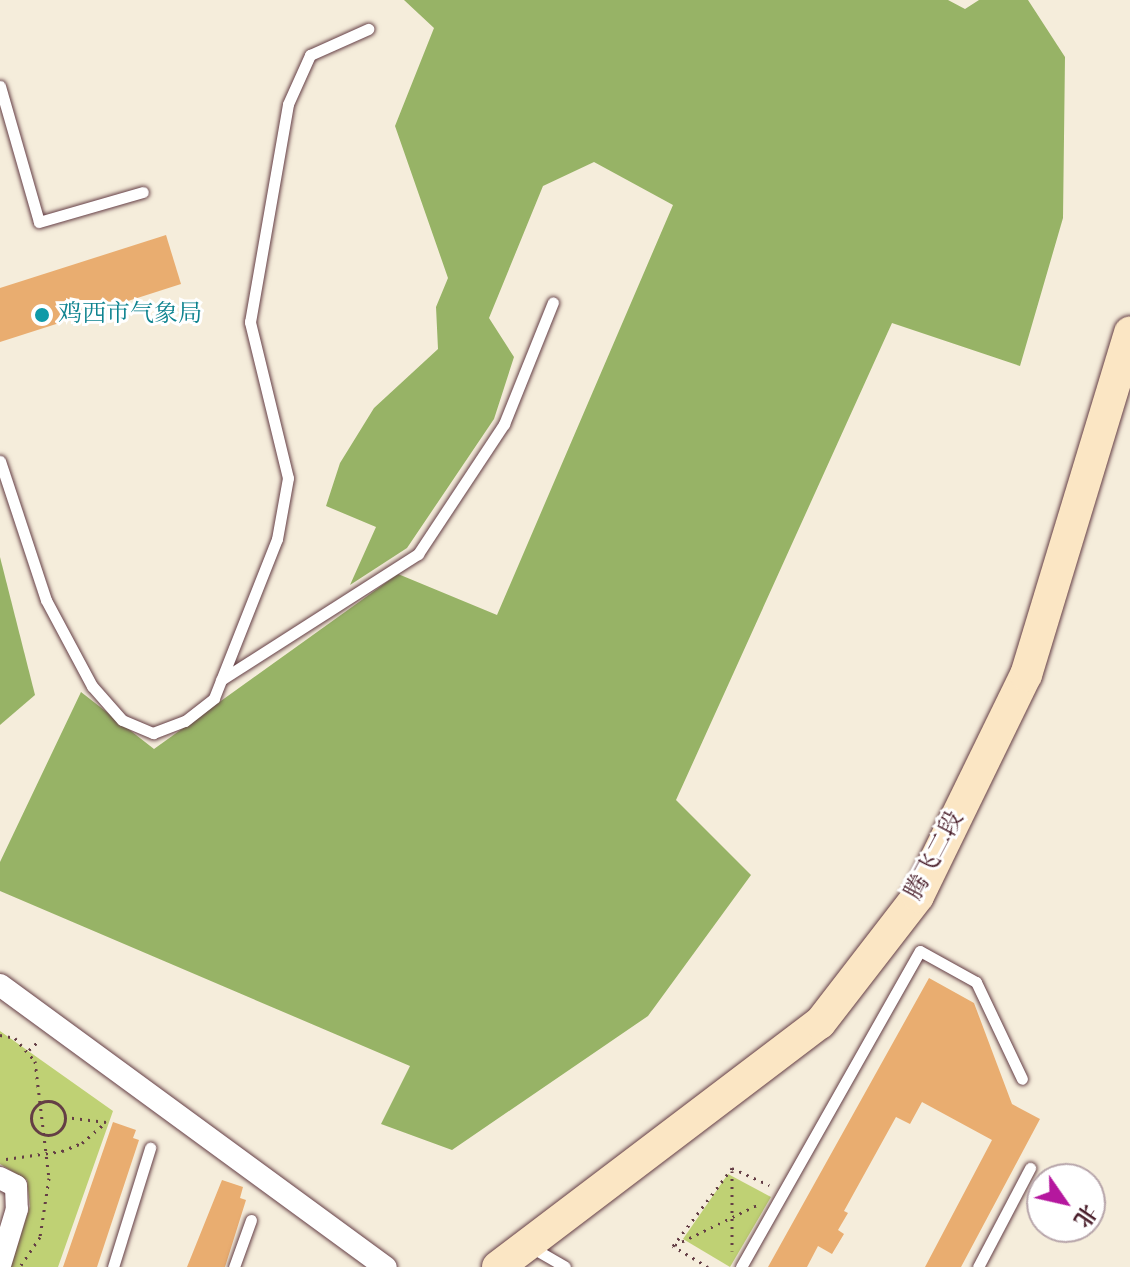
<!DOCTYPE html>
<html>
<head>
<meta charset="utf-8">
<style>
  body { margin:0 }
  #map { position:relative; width:1130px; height:1267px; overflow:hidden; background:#f5eddb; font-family:"IM FELL DW Pica","Noto Serif SC",serif }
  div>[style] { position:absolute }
  .green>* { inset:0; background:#bfd174 }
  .forest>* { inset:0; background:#97b366 }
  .building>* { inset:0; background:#e9ad70 }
  .path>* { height:3px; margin-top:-1.5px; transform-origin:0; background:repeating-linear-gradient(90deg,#643e45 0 2px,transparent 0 8px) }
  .path>.ring { margin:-1.5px; padding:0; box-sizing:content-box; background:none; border:3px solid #643e45; border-radius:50% }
  .roads { filter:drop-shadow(0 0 2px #643e45) drop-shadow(0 0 2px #643e45) }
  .lane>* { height:11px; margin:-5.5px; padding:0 5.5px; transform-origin:5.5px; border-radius:5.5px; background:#fff }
  .street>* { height:22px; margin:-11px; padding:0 11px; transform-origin:11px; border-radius:11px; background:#fff }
  .secondary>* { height:32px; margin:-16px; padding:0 16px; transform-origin:16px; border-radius:16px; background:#fbe6c4 }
  .dots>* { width:22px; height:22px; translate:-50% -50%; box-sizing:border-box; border:4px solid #fff; border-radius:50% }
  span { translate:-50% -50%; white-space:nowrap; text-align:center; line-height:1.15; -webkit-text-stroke:6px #fff; paint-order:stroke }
  .culture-label { font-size:24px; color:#0d838f }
  .left { translate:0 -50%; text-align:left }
  .street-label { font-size:24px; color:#4a1f2b }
  .north { position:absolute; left:1026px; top:1163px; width:80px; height:80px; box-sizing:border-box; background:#fff; border:2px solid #b7a5aa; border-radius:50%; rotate:124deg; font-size:22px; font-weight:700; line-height:32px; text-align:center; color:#4a1f2b }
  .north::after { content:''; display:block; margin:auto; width:28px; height:36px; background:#b5179e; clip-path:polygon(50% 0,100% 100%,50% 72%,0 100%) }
</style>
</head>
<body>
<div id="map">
  <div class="green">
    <i style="clip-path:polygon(0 1031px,113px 1111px,58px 1267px,11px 1267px,30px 1206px,27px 1180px,0 1164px)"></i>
    <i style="clip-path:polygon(728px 1174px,771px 1197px,730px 1267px,683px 1239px)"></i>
  </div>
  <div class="forest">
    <i style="clip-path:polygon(404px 0,948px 0,965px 9px,979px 0,1028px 0,1065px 57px,1063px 218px,1020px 366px,892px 323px,676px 800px,751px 875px,648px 1016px,452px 1150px,381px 1124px,410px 1066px,0 891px,0 862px,81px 692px,154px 749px,398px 574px,497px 615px,673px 205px,594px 162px,543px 186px,489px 318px,514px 357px,494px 419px,407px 548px,350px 585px,376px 527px,326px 506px,340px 463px,374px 408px,438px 349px,436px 307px,448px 278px,395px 126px,434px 28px)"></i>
    <i style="clip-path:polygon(0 557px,35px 695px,0 725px)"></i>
  </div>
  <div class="building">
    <i style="clip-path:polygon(166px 235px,181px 284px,0 342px,0 288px)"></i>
    <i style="clip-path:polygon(929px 978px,974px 1003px,1012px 1104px,1040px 1119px,961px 1267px,925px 1267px,992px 1140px,922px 1102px,910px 1124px,896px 1117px,844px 1211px,848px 1213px,838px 1230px,844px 1234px,832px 1254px,818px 1246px,807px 1267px,768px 1267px)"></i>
    <i style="clip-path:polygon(113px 1122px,136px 1130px,133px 1138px,139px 1140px,97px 1267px,63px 1267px)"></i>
    <i style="clip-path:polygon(222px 1180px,243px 1187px,240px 1198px,246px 1200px,225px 1267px,187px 1267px)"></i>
  </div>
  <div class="path">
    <i style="left:0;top:1035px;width:15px;rotate:11deg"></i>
    <i style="left:15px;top:1038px;width:30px;rotate:49deg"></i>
    <i style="left:35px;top:1061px;width:118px;rotate:83.2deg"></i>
    <i style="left:49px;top:1178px;width:60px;rotate:98.7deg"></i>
    <i style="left:40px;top:1237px;width:34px;rotate:124deg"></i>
    <i style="left:29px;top:1050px;width:16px;rotate:-43deg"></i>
    <i class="ring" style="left:31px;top:1101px;width:31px;height:31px"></i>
    <i style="left:6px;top:1159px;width:57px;rotate:-8.1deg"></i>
    <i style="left:62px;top:1151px;width:22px;rotate:-22deg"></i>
    <i style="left:82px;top:1143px;width:32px;rotate:-41deg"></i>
    <i style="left:106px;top:1122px;width:41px;rotate:-173deg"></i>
    <i style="left:732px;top:1171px;width:80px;rotate:90deg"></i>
    <i style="left:675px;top:1245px;width:93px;rotate:-26deg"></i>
    <i style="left:708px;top:1267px;width:41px;rotate:-149deg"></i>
    <i style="left:673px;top:1246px;width:98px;rotate:-52.9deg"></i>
    <i style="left:732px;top:1168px;width:41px;rotate:24.7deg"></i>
  </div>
  <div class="roads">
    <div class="lane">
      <i style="left:0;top:86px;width:141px;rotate:74deg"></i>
      <i style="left:39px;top:222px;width:108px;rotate:-16.1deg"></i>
      <i style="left:0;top:461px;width:146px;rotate:71.7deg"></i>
      <i style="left:46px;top:600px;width:98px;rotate:61.9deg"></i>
      <i style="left:92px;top:686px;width:45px;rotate:48.6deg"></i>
      <i style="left:122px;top:720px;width:34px;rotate:23deg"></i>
      <i style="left:153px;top:733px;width:34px;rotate:-21deg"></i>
      <i style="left:185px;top:721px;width:37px;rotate:-38deg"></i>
      <i style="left:214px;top:698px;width:171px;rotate:-68.4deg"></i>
      <i style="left:277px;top:539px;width:62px;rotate:-79.8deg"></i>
      <i style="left:288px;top:478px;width:161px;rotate:-103.7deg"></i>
      <i style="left:250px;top:322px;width:221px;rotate:-80.1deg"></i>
      <i style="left:288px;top:104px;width:54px;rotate:-65.8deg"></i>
      <i style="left:310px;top:55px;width:64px;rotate:-24.1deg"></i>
      <i style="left:221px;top:680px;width:234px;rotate:-32.6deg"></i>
      <i style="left:418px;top:554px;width:156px;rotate:-56.5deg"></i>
      <i style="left:504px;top:424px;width:131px;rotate:-68.1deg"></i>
      <i style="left:531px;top:1247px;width:39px;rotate:30deg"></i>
      <i style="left:113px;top:1267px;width:125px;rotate:-72.7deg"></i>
      <i style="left:234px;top:1267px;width:50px;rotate:-70.1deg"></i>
      <i style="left:741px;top:1267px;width:363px;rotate:-60.5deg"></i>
      <i style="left:920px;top:951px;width:64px;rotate:29deg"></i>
      <i style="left:976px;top:982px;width:107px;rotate:64.6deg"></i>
      <i style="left:978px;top:1267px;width:112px;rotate:-62.3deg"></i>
    </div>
    <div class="street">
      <i style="left:0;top:985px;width:478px;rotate:36.2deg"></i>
      <i style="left:0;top:1178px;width:18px;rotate:27deg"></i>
      <i style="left:16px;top:1186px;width:23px;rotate:88deg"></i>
      <i style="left:17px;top:1209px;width:59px;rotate:106.9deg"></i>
    </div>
    <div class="secondary">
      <i style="left:498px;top:1267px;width:404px;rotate:-37.2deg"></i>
      <i style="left:820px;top:1023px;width:160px;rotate:-52.3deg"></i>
      <i style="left:918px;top:896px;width:246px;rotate:-64deg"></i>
      <i style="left:1026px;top:675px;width:358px;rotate:-73.1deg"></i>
    </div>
  </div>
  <div class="dots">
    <i style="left:42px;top:315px;background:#0f9aa8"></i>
  </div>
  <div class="culture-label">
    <span class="left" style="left:58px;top:315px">鸡西市气象局</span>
  </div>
  <div class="street-label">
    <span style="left:935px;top:856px;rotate:-62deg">腾飞二段</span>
  </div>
  <div class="north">北</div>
</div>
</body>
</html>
